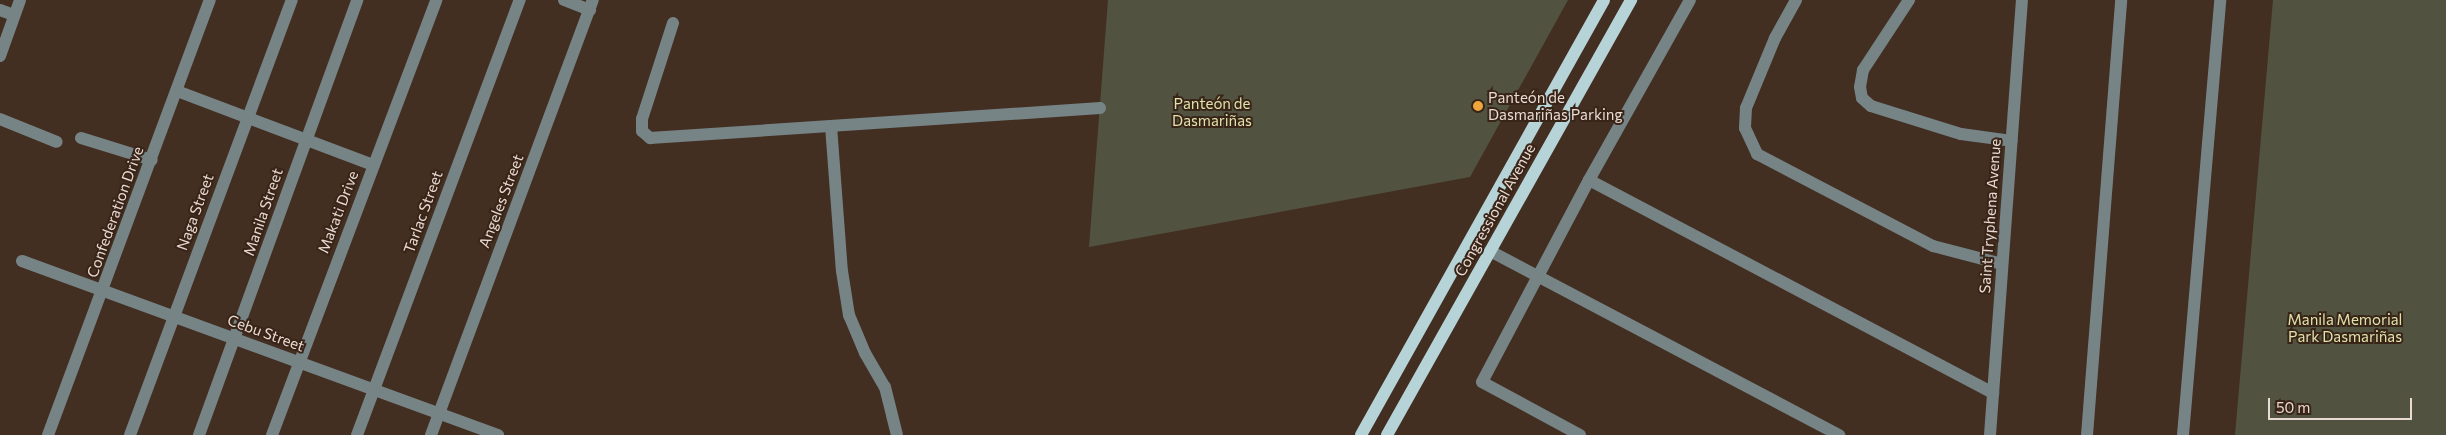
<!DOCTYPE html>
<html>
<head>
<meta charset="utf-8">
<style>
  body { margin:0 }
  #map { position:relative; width:2446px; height:435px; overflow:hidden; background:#432e22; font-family:Commissioner,sans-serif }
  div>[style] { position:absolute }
  .green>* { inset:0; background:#515340 }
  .minor>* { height:12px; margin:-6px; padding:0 6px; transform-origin:6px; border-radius:6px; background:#768486 }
  .major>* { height:12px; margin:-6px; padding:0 6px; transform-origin:6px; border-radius:6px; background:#b6d4d8 }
  .dots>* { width:14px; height:14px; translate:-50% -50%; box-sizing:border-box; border:2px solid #392418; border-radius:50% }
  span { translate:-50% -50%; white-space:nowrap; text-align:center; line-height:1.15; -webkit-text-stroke:4px #392418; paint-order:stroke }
  .poi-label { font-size:15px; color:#e9dbd3 }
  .left { translate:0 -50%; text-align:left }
  .park-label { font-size:15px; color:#e0e4ac }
  .street-label { font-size:15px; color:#e9dbd3 }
  .scale { position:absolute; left:2268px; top:398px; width:144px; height:22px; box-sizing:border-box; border:2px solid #e9dbd3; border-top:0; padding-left:6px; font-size:15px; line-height:18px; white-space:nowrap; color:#e9dbd3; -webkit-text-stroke:4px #392418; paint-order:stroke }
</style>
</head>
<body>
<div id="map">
  <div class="green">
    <i style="clip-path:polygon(1108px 0,1568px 0,1470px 177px,1089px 247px)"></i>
    <i style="clip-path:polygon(2273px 0,2446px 0,2446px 435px,2235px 435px)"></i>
  </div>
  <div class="minor">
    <i style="left:564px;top:0;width:28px;rotate:21deg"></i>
    <i style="left:1796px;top:0;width:43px;rotate:118.9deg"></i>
    <i style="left:1775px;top:38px;width:76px;rotate:112.5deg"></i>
    <i style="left:1746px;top:108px;width:20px;rotate:93deg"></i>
    <i style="left:1745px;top:128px;width:29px;rotate:65deg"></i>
    <i style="left:1757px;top:154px;width:199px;rotate:27.6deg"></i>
    <i style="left:1933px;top:246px;width:71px;rotate:14.6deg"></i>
    <i style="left:1909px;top:0;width:84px;rotate:123.3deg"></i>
    <i style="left:1863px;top:70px;width:17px;rotate:100deg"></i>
    <i style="left:1860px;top:87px;width:11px;rotate:80deg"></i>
    <i style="left:1862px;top:98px;width:12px;rotate:42deg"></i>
    <i style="left:1871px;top:106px;width:94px;rotate:17.3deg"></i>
    <i style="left:1961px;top:134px;width:51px;rotate:7.8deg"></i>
    <i style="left:0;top:10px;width:15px;rotate:20deg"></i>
    <i style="left:673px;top:23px;width:101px;rotate:107.9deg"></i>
    <i style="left:642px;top:119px;width:12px;rotate:90deg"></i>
    <i style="left:642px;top:131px;width:11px;rotate:41deg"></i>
    <i style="left:650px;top:138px;width:451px;rotate:-3.8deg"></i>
    <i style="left:0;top:56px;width:59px;rotate:-70.3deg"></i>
    <i style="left:177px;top:91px;width:210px;rotate:20.7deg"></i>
    <i style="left:0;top:119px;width:61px;rotate:22deg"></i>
    <i style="left:831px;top:126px;width:145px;rotate:85.7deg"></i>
    <i style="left:842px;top:271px;width:45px;rotate:81deg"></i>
    <i style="left:849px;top:315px;width:41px;rotate:67.2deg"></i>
    <i style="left:865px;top:353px;width:39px;rotate:60deg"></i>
    <i style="left:885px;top:387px;width:49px;rotate:76deg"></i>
    <i style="left:81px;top:138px;width:74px;rotate:17.2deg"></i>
    <i style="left:1589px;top:180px;width:457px;rotate:27.8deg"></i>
    <i style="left:1490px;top:251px;width:395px;rotate:27.8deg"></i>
    <i style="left:22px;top:261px;width:507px;rotate:20.08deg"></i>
    <i style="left:48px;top:435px;width:464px;rotate:-69.6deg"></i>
    <i style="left:130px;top:435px;width:464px;rotate:-69.6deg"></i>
    <i style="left:199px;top:435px;width:463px;rotate:-70deg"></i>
    <i style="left:272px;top:435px;width:465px;rotate:-69.3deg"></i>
    <i style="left:357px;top:435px;width:465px;rotate:-69.5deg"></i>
    <i style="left:431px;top:435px;width:464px;rotate:-69.6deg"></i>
    <i style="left:1580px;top:435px;width:111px;rotate:-151.6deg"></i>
    <i style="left:1482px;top:382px;width:229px;rotate:-62.1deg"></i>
    <i style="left:1589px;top:180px;width:206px;rotate:-60.7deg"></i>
    <i style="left:1990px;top:435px;width:436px;rotate:-85.8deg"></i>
    <i style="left:2087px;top:435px;width:436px;rotate:-85.5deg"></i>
    <i style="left:2183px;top:435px;width:437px;rotate:-85.1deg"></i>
  </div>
  <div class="major">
    <i style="left:1361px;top:435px;width:498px;rotate:-60.8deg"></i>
    <i style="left:1387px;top:435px;width:499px;rotate:-60.7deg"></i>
  </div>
  <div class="dots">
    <i style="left:1478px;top:106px;background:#efa73d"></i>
  </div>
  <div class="poi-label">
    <span class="left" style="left:1488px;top:106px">Panteón de<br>Dasmariñas Parking</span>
  </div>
  <div class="park-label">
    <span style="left:1212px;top:112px">Panteón de<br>Dasmariñas</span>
    <span style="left:2345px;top:328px">Manila Memorial<br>Park Dasmariñas</span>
  </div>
  <div class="street-label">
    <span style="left:501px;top:201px;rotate:-69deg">Angeles Street</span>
    <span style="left:1495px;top:210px;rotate:-61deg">Congressional Avenue</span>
    <span style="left:115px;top:212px;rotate:-70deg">Confederation Drive</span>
    <span style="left:195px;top:212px;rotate:-70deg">Naga Street</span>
    <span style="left:263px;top:212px;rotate:-71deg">Manila Street</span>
    <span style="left:338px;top:212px;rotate:-69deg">Makati Drive</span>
    <span style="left:423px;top:212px;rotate:-70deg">Tarlac Street</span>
    <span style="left:1990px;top:216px;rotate:-86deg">Saint Tryphena Avenue</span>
    <span style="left:266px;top:333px;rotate:20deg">Cebu Street</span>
  </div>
  <div class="scale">50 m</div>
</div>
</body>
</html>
